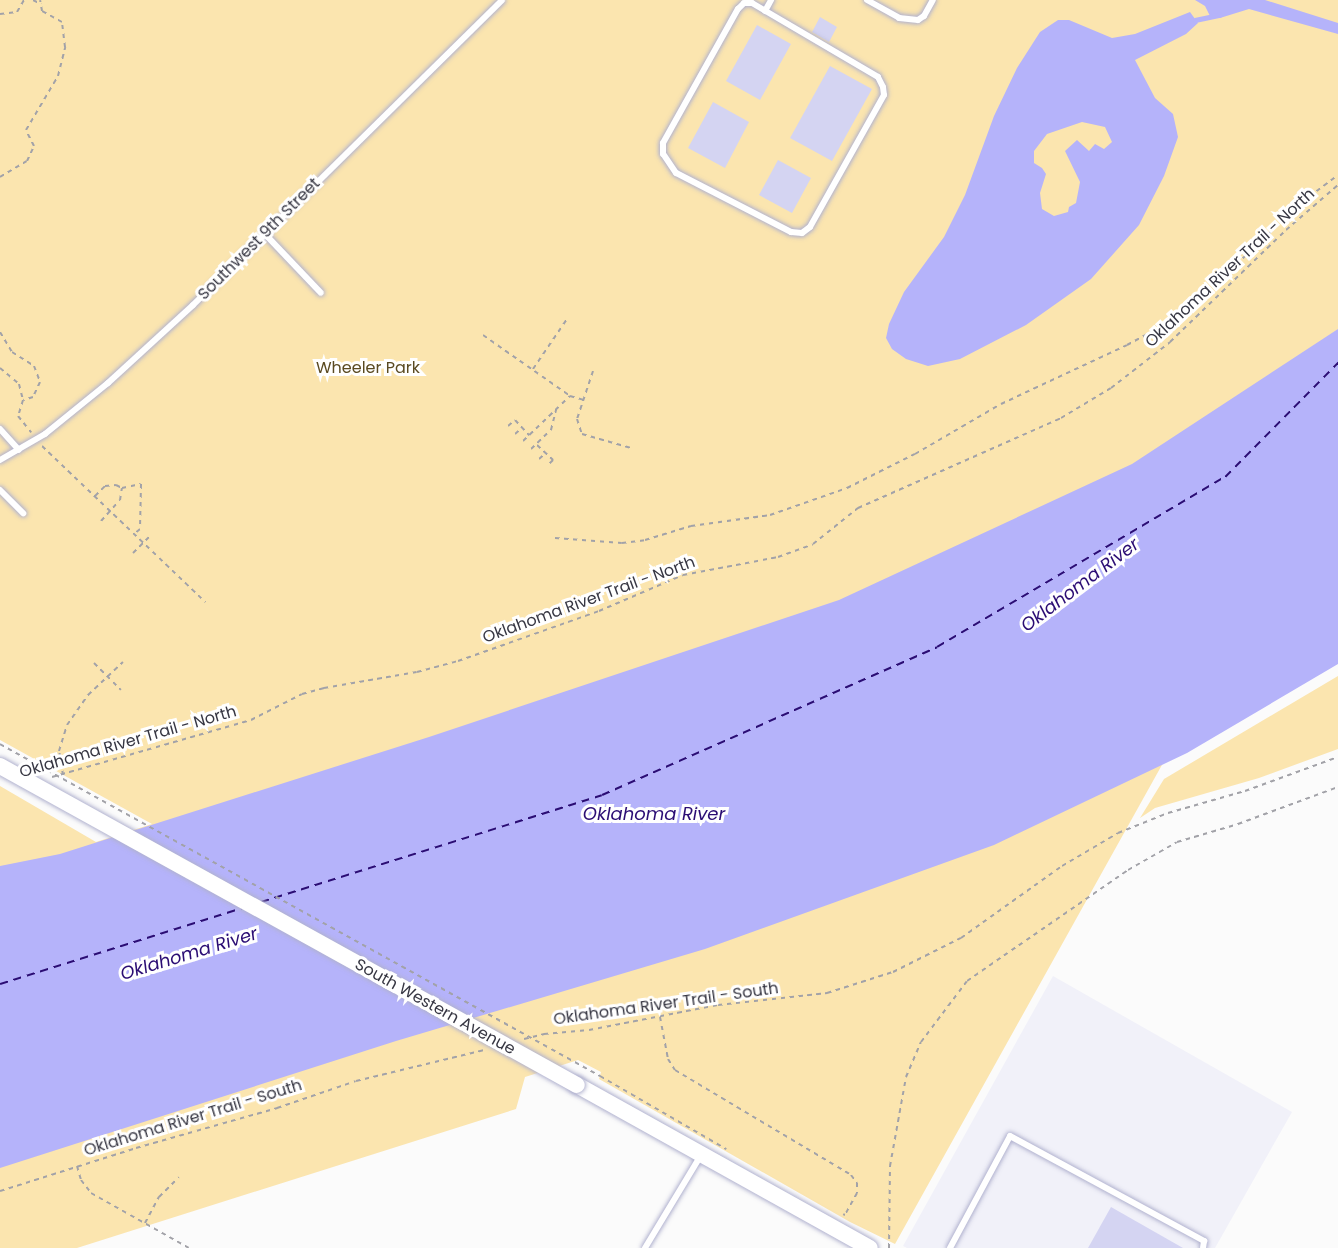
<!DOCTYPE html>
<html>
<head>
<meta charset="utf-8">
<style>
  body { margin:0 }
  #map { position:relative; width:1338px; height:1248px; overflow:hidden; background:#fbfbfb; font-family:Poppins,sans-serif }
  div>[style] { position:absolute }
  .built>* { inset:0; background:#f1f1f9 }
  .green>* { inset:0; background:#fbe5af }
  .water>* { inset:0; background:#b5b3fa }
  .stream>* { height:4.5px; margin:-2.25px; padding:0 2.25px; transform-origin:2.25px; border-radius:2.25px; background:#b5b3fa }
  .ferry>* { height:1.5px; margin-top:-0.75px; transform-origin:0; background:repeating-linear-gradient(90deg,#2b0d74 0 8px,transparent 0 14px) }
  .building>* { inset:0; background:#d4d4f2 }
  .path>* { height:2px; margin-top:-1px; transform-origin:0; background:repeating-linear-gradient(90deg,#a2a2a8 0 4.5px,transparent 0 9px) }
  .roads { filter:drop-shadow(0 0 2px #b1b2cf) drop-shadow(0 0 2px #b1b2cf) }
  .lane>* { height:6px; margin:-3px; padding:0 3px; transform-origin:3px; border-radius:3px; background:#fff }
  .secondary>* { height:16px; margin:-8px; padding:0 8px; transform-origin:8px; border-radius:8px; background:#fff }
  .path-bridge>* { height:2px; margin-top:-1px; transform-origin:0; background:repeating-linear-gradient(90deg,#a2a2a8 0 4.5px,transparent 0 9px) }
  .bridges { filter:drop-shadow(0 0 2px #b1b2cf) drop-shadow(0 0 2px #b1b2cf) }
  .secondary-bridge>* { height:16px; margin:-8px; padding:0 8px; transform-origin:8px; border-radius:8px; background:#fff }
  span { translate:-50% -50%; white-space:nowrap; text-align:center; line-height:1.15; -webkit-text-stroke:6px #fff; paint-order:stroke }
  .street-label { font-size:16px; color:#373743 }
  .park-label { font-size:16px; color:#5a4a21 }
  .water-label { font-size:18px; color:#2b0d74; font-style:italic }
</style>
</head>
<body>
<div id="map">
  <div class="built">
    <i style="clip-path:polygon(1053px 976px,1292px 1112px,1215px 1248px,907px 1248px,903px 1246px)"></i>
  </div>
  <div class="green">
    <i style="clip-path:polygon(0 0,1338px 0,1338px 449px,895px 1244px,850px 1222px,599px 1079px,601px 1072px,578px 1060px,525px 1077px,516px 1109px,77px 1248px,0 1248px,0 786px,96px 842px,152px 824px,0 740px)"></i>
    <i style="clip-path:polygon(1338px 676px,1338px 749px,1259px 778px,1155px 808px,1140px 818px,1164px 779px)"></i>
  </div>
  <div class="water">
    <i style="clip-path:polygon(1195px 0,1265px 0,1338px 23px,1338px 34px,1249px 9px,1220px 18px,1210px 16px,1205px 6px)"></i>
    <i style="clip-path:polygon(evenodd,1190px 12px,1198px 23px,1186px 34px,1135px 60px,1155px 98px,1173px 114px,1178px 137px,1164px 176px,1139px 225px,1091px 279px,1026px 325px,960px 359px,928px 366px,906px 359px,892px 349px,886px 338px,889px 324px,904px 292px,944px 237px,965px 195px,994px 116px,1017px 68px,1040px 32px,1058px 20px,1069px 20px,1112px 38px,1135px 34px,1190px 12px,1082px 122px,1105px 127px,1112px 142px,1104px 149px,1095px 144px,1089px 151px,1077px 140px,1065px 151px,1080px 182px,1076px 203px,1069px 207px,1068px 212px,1054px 216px,1042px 209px,1040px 193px,1046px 174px,1042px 168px,1034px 163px,1034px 151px,1047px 134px,1082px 122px)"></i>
    <i style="clip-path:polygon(1338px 329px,1338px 664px,1187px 753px,994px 845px,705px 949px,396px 1041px,0 1168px,0 866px,60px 854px,429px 737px,839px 600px,1132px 464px)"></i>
  </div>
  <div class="stream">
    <i style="left:1195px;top:20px;width:25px;rotate:-12deg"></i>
  </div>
  <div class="ferry">
    <i style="left:261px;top:902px;width:357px;rotate:-17.4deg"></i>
    <i style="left:602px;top:795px;width:366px;rotate:-23.8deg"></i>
    <i style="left:937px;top:647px;width:334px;rotate:-30.6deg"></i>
    <i style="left:1225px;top:477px;width:161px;rotate:-45.3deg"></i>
    <i style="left:0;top:984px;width:254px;rotate:-17.4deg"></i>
  </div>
  <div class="building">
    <i style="clip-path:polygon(820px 17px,837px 27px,829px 42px,812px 32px)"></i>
    <i style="clip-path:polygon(757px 25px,791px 44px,760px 100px,726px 81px)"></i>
    <i style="clip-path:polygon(830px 66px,872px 89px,832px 161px,790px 138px)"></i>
    <i style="clip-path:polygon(713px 102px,749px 122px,725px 168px,688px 148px)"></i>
    <i style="clip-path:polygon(778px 160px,811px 178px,792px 213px,759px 195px)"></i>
    <i style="clip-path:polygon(1111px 1207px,1183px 1248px,1088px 1248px)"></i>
  </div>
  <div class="path">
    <i style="left:33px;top:0;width:9px;rotate:27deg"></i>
    <i style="left:0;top:14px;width:17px;rotate:-7deg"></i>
    <i style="left:17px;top:12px;width:14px;rotate:-60deg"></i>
    <i style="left:0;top:177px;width:31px;rotate:-31deg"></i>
    <i style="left:27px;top:161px;width:17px;rotate:-65deg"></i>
    <i style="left:34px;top:146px;width:18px;rotate:-117deg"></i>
    <i style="left:26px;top:130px;width:63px;rotate:-59.3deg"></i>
    <i style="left:58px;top:76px;width:30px;rotate:-76deg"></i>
    <i style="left:65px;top:47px;width:25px;rotate:-97deg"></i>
    <i style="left:62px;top:22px;width:23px;rotate:-151deg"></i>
    <i style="left:42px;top:11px;width:11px;rotate:-100deg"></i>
    <i style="left:0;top:332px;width:23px;rotate:59deg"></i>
    <i style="left:12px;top:352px;width:26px;rotate:32deg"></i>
    <i style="left:34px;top:366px;width:17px;rotate:69deg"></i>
    <i style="left:40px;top:382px;width:17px;rotate:115deg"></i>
    <i style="left:33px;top:397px;width:10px;rotate:163deg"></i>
    <i style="left:483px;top:335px;width:106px;rotate:35deg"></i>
    <i style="left:0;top:368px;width:25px;rotate:40deg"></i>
    <i style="left:19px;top:384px;width:16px;rotate:76deg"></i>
    <i style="left:23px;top:400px;width:17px;rotate:107deg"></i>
    <i style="left:18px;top:416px;width:21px;rotate:51deg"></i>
    <i style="left:533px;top:369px;width:60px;rotate:-55.8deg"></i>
    <i style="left:593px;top:371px;width:51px;rotate:108.4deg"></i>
    <i style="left:577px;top:419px;width:16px;rotate:72deg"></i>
    <i style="left:582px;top:434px;width:51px;rotate:15.9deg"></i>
    <i style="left:508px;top:426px;width:9px;rotate:-41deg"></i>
    <i style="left:515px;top:420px;width:21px;rotate:47deg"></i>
    <i style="left:515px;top:434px;width:9px;rotate:-41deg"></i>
    <i style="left:523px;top:441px;width:65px;rotate:-43.8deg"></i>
    <i style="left:570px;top:396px;width:15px;rotate:16deg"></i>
    <i style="left:537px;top:445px;width:22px;rotate:43deg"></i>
    <i style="left:553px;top:460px;width:8px;rotate:135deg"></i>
    <i style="left:42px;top:446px;width:226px;rotate:43.7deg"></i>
    <i style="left:531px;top:449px;width:28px;rotate:-44deg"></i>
    <i style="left:551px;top:430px;width:21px;rotate:-76deg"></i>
    <i style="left:539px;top:459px;width:9px;rotate:-41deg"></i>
    <i style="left:95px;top:496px;width:14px;rotate:-45deg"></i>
    <i style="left:105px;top:486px;width:11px;rotate:-5deg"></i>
    <i style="left:116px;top:485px;width:7px;rotate:27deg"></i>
    <i style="left:122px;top:488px;width:19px;rotate:-12deg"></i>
    <i style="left:141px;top:484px;width:45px;rotate:91.3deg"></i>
    <i style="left:140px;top:529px;width:8px;rotate:140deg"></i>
    <i style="left:101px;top:521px;width:28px;rotate:-48deg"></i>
    <i style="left:120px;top:500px;width:12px;rotate:-81deg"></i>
    <i style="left:555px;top:538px;width:67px;rotate:4.3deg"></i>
    <i style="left:622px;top:543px;width:23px;rotate:-7deg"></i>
    <i style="left:645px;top:540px;width:48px;rotate:-16.9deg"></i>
    <i style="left:691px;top:526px;width:80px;rotate:-7.9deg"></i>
    <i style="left:770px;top:515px;width:82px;rotate:-19.3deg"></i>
    <i style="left:847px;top:488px;width:76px;rotate:-26.6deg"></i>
    <i style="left:915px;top:454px;width:99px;rotate:-30.2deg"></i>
    <i style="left:1001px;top:404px;width:139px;rotate:-25.1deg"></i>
    <i style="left:1127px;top:345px;width:42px;rotate:-28.4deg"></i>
    <i style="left:1164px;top:325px;width:26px;rotate:-32deg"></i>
    <i style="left:1186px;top:311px;width:50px;rotate:-42.6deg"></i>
    <i style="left:1223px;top:277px;width:109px;rotate:-43.5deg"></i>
    <i style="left:1302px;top:202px;width:45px;rotate:-36.9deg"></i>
    <i style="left:133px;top:553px;width:23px;rotate:-45deg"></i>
    <i style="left:94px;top:663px;width:38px;rotate:45deg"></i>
    <i style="left:63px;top:775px;width:24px;rotate:-99deg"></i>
    <i style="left:59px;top:751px;width:27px;rotate:-73deg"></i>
    <i style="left:67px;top:725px;width:37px;rotate:-55deg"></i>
    <i style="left:88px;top:695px;width:48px;rotate:-43.3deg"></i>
    <i style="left:52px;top:777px;width:207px;rotate:-16deg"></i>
    <i style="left:251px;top:720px;width:57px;rotate:-27deg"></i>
    <i style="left:302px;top:694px;width:23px;rotate:-15deg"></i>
    <i style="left:324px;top:688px;width:94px;rotate:-9.8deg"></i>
    <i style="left:417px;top:672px;width:42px;rotate:-15deg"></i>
    <i style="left:458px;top:661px;width:150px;rotate:-19.5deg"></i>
    <i style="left:599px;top:611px;width:91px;rotate:-23.2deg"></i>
    <i style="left:683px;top:575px;width:97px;rotate:-10.7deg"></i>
    <i style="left:778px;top:557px;width:37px;rotate:-20deg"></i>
    <i style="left:813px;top:544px;width:58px;rotate:-38.7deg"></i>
    <i style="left:858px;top:508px;width:222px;rotate:-23.9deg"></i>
    <i style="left:1061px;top:418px;width:58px;rotate:-31deg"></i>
    <i style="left:1111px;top:388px;width:75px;rotate:-37.9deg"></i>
    <i style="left:1170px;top:342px;width:161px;rotate:-44deg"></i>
    <i style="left:1286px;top:230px;width:69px;rotate:-40.9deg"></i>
    <i style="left:660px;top:1017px;width:43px;rotate:79.2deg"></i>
    <i style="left:668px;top:1059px;width:13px;rotate:58deg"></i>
    <i style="left:675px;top:1070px;width:205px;rotate:30.8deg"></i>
    <i style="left:851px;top:1175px;width:10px;rotate:53deg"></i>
    <i style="left:857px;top:1183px;width:10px;rotate:90deg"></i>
    <i style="left:857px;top:1193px;width:25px;rotate:119deg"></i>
    <i style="left:845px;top:1215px;width:2px;rotate:-153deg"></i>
    <i style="left:524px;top:1039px;width:21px;rotate:-14deg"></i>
    <i style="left:544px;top:1034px;width:45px;rotate:-5.1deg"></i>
    <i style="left:589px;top:1030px;width:131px;rotate:-11deg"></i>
    <i style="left:718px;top:1005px;width:110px;rotate:-6.3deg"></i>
    <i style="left:827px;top:993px;width:69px;rotate:-17.7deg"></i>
    <i style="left:893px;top:972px;width:76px;rotate:-26.6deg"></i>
    <i style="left:961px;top:938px;width:124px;rotate:-35.5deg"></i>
    <i style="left:1062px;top:866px;width:65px;rotate:-30.5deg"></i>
    <i style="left:1118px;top:833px;width:54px;rotate:-21.8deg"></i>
    <i style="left:1168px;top:813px;width:80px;rotate:-15.9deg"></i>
    <i style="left:1245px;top:791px;width:99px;rotate:-20.1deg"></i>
    <i style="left:600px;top:1076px;width:146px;rotate:30.1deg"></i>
    <i style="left:77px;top:1166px;width:15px;rotate:74deg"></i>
    <i style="left:81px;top:1180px;width:16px;rotate:52deg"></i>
    <i style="left:91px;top:1193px;width:112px;rotate:29.3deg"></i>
    <i style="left:0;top:1191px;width:143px;rotate:-17.5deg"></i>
    <i style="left:136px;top:1148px;width:147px;rotate:-15.8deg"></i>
    <i style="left:277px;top:1108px;width:83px;rotate:-18.9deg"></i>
    <i style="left:356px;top:1081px;width:132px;rotate:-13.6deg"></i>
    <i style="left:145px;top:1223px;width:30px;rotate:-62deg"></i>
    <i style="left:159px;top:1197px;width:28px;rotate:-45deg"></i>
    <i style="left:889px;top:1248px;width:82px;rotate:-89.3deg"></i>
    <i style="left:890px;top:1166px;width:90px;rotate:-79.8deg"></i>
    <i style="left:906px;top:1077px;width:38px;rotate:-67deg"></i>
    <i style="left:921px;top:1042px;width:76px;rotate:-53deg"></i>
    <i style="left:967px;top:981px;width:196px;rotate:-34.6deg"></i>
    <i style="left:1128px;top:870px;width:56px;rotate:-29.7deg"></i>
    <i style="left:1177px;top:842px;width:64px;rotate:-16.4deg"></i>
    <i style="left:1238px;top:824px;width:107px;rotate:-20.3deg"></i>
  </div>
  <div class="roads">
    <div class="lane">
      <i style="left:867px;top:0;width:37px;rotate:29deg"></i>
      <i style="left:899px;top:18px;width:19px;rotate:6deg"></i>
      <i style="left:918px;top:20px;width:7px;rotate:-34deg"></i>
      <i style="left:924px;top:16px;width:18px;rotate:-61deg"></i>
      <i style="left:744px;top:3px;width:8px"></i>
      <i style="left:752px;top:3px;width:146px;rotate:30.4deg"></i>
      <i style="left:878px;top:77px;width:11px;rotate:63deg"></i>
      <i style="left:883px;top:87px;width:8px;rotate:83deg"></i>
      <i style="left:884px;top:95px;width:151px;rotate:119.3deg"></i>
      <i style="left:810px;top:227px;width:10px;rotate:143deg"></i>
      <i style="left:802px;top:233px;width:11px;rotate:-175deg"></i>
      <i style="left:791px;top:232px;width:129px;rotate:-152.8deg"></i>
      <i style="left:676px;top:173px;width:23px;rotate:-124deg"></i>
      <i style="left:663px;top:154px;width:11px;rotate:-90deg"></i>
      <i style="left:663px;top:143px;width:154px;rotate:-60.8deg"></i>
      <i style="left:738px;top:9px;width:8px;rotate:-45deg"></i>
      <i style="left:765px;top:11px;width:13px;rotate:-61deg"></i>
      <i style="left:265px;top:234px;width:81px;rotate:46.5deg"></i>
      <i style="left:0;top:429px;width:28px;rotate:48deg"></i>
      <i style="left:0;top:460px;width:52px;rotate:-30deg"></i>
      <i style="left:45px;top:434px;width:81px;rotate:-39deg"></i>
      <i style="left:108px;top:383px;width:115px;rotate:-42.5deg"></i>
      <i style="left:193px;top:305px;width:434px;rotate:-44.6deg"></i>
      <i style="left:0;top:490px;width:33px;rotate:45deg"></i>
      <i style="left:645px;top:1248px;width:109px;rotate:-58.9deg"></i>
      <i style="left:950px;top:1248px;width:127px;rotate:-61.8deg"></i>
      <i style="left:1010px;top:1136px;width:221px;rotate:28.4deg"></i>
      <i style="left:1204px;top:1241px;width:7px;rotate:98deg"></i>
    </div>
    <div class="secondary">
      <i style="left:577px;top:1085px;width:335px;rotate:29.1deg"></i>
    </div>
  </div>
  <div class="path-bridge">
    <i style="left:0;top:744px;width:686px;rotate:28.96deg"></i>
  </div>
  <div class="bridges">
    <div class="secondary-bridge">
      <i style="left:0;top:766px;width:659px;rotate:28.94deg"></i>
    </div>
  </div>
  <div class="street-label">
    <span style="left:259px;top:239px;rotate:-45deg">Southwest 9th Street</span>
    <span style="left:1230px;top:268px;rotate:-43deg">Oklahoma River Trail - North</span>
    <span style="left:589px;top:600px;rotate:-20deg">Oklahoma River Trail - North</span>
    <span style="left:128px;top:742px;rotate:-16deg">Oklahoma River Trail - North</span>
    <span style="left:666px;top:1004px;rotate:-8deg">Oklahoma River Trail - South</span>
    <span style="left:435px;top:1007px;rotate:29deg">South Western Avenue</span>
    <span style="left:193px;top:1118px;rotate:-17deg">Oklahoma River Trail - South</span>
  </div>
  <div class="park-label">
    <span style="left:368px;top:368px">Wheeler Park</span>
  </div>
  <div class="water-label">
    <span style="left:1080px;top:585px;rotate:-37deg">Oklahoma River</span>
    <span style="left:654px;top:814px">Oklahoma River</span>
    <span style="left:189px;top:954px;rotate:-17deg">Oklahoma River</span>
  </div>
</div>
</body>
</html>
